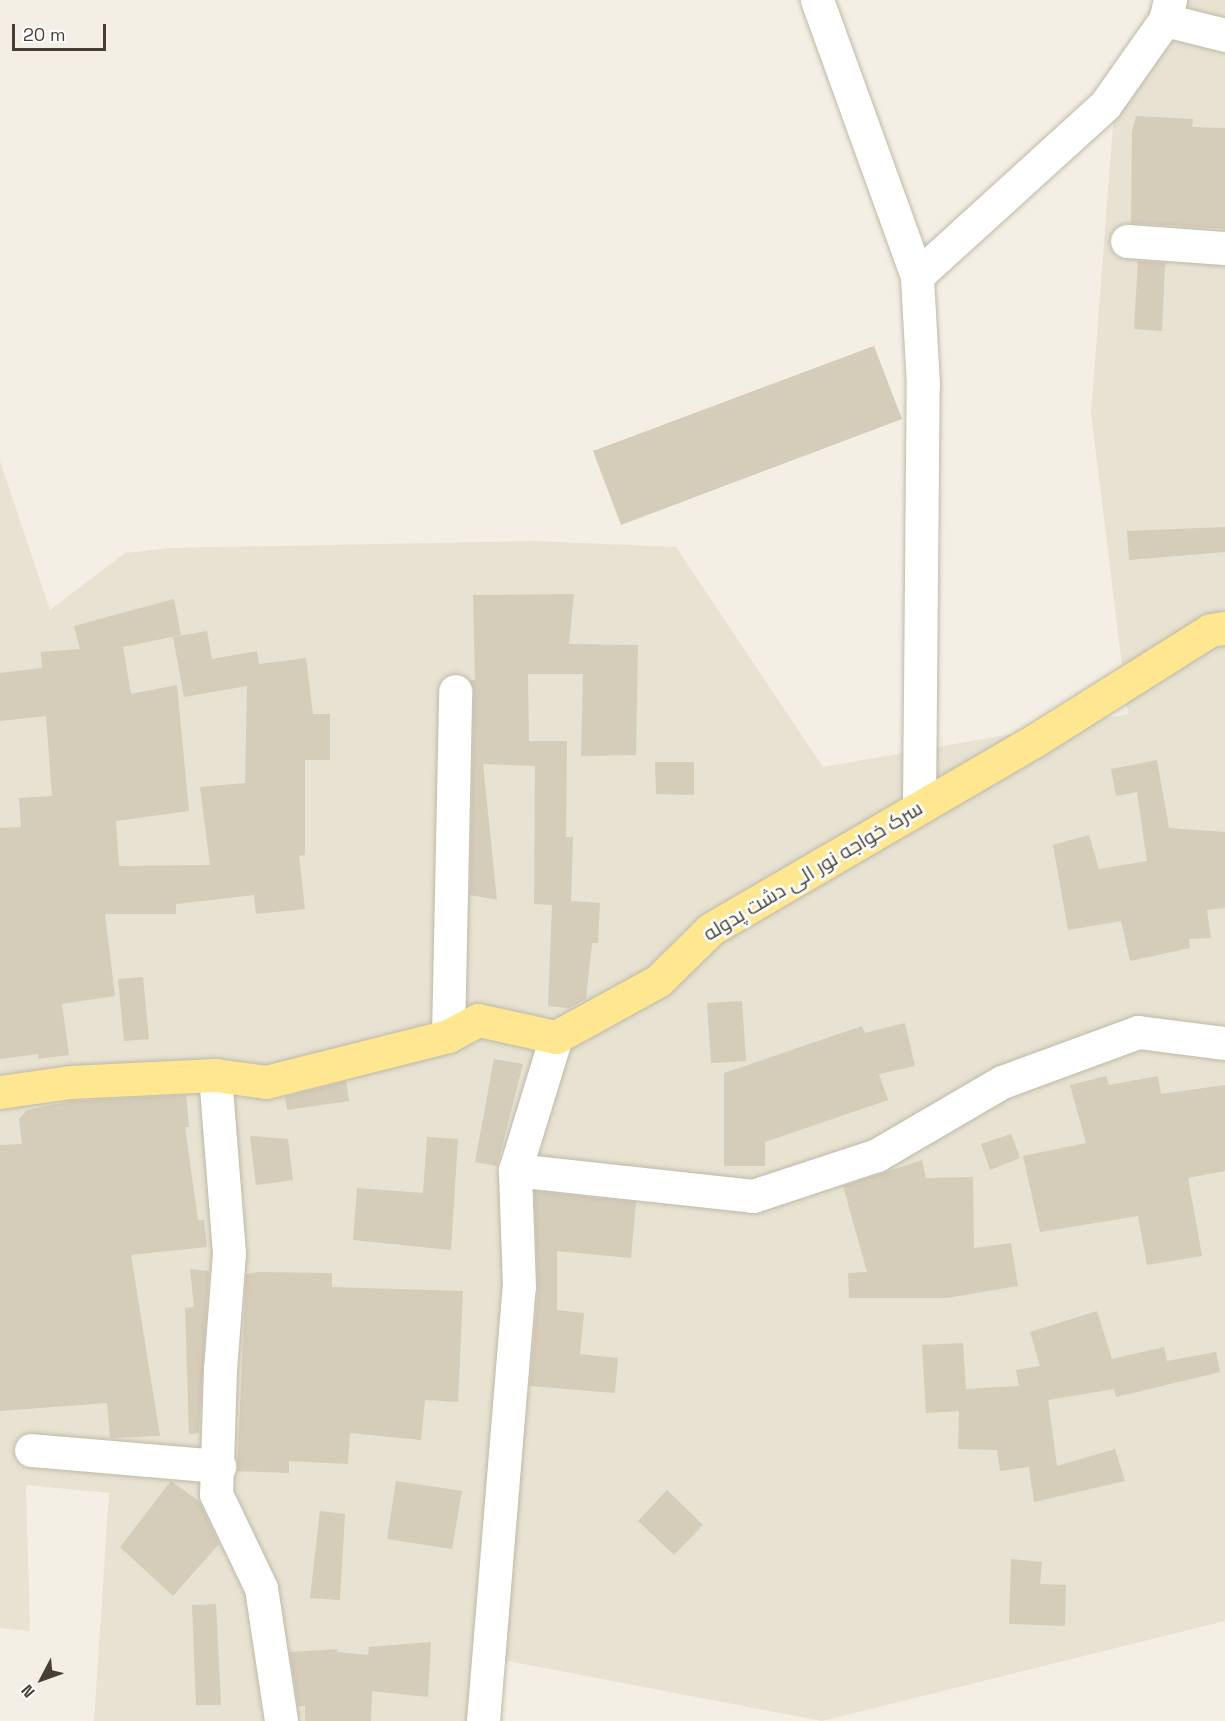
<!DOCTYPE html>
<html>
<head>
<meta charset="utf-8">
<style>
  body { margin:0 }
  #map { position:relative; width:1225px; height:1721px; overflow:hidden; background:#f3efe4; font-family:"Space Grotesk",Cairo,sans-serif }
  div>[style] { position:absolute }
  .residential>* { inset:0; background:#e7e2d2 }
  .building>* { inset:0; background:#d5ccb9 }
  .roads { filter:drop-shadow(0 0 2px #bfb8a6) drop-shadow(0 0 2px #bfb8a6) }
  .minor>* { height:33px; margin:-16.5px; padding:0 16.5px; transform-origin:16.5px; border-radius:16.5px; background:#fff }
  .major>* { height:33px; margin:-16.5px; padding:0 16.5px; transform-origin:16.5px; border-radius:16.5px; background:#ffe791 }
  span { translate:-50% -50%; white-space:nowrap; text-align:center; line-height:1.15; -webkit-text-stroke:5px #fff; paint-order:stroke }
  .street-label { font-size:20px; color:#453f34 }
  .north { position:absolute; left:12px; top:1649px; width:60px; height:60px; -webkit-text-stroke:4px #fff; paint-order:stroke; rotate:229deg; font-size:16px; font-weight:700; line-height:24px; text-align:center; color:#453f34 }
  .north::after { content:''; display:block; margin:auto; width:21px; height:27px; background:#453f34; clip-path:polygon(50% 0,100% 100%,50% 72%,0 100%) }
  .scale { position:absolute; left:12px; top:24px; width:94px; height:27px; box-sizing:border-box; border:3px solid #453f34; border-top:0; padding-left:8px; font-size:18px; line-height:21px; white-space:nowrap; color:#453f34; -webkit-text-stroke:4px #fff; paint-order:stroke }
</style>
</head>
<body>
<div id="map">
  <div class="residential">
    <i style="clip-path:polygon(1154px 0,1225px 0,1225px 1621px,822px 1721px,487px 1657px,483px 1721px,94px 1721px,109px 1493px,26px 1485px,30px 1631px,0 1628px,0 461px,50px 610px,125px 553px,170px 548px,534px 541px,676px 547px,823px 767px,1128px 714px,1091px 413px,1115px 98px)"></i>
  </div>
  <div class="building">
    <i style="clip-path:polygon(1136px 116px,1193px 119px,1192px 127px,1225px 128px,1225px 229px,1131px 223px,1132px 132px)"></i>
    <i style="clip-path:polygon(1138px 261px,1165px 263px,1162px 331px,1134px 329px)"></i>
    <i style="clip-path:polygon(874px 346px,902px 419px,621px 525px,593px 451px)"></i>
    <i style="clip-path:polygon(1225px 527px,1225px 552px,1129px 560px,1127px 531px)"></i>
    <i style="clip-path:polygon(574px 594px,569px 644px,638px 645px,636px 755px,581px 756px,583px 674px,528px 674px,529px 741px,567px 741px,566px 837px,573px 837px,571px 901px,600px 903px,598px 943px,592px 943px,586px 999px,569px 1008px,548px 1006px,552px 905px,534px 904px,535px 766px,483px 764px,497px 900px,470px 895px,474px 691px,469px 680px,475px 680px,473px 595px)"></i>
    <i style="clip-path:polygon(174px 599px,181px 635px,123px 647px,131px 694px,177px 685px,189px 811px,116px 821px,119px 866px,210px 865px,200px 787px,245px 783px,247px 686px,184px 697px,173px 637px,207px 631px,212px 659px,257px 651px,259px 664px,306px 658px,313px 714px,330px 714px,330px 760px,305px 760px,305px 855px,299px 856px,305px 909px,256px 914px,254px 895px,176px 904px,176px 914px,105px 914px,115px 996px,62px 1004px,69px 1055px,38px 1059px,38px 1054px,0 1059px,0 828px,21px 827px,19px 798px,52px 796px,46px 716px,0 721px,0 673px,42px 668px,41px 652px,80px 649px,74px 626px)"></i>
    <i style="clip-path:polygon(1157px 760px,1169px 828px,1225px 832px,1225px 908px,1207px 910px,1211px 938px,1189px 939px,1190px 948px,1130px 961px,1121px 921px,1068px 930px,1053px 845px,1089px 835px,1099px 869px,1147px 861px,1137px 792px,1116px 796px,1111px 769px)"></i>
    <i style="clip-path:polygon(655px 762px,694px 762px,694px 795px,656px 794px)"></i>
    <i style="clip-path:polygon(143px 977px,149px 1039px,124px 1041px,118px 979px)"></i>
    <i style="clip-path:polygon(742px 1001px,746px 1061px,711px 1063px,707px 1003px)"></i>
    <i style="clip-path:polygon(905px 1023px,915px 1066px,879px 1074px,888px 1100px,765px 1142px,765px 1166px,724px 1166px,724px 1073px,862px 1026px,865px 1033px)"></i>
    <i style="clip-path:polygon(494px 1059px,523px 1064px,497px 1166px,475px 1162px)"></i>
    <i style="clip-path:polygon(1106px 1076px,1109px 1085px,1158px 1076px,1161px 1094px,1225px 1085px,1225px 1171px,1188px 1178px,1202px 1256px,1147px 1265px,1138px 1216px,1040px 1232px,1023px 1156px,1086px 1143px,1070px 1085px)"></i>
    <i style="clip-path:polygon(346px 1081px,349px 1101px,287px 1110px,285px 1097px)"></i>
    <i style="clip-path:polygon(186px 1095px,189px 1127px,185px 1127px,198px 1220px,204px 1220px,207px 1247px,131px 1255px,160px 1436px,110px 1438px,107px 1403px,0 1411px,0 1145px,22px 1144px,19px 1119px,27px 1110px,72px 1101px)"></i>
    <i style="clip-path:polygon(1011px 1134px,1020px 1158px,990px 1170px,981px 1144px)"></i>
    <i style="clip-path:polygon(250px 1136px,288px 1139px,293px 1180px,256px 1185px)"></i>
    <i style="clip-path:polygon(427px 1137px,458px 1139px,451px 1250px,353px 1240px,357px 1188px,423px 1193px)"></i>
    <i style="clip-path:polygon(922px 1160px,926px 1178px,973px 1177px,974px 1248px,1011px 1243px,1018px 1286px,947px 1298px,849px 1298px,848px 1273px,867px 1272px,843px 1186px)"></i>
    <i style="clip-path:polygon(534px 1191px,636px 1202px,631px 1258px,557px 1251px,557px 1310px,584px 1313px,580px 1354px,618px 1358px,615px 1393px,530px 1386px,538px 1289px)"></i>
    <i style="clip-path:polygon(190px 1269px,209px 1271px,199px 1433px,189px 1434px,185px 1308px,194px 1307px)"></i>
    <i style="clip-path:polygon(259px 1272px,332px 1273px,332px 1287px,463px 1291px,458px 1402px,425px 1400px,421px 1440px,350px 1433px,348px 1464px,289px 1461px,289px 1473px,237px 1471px,246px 1274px)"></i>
    <i style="clip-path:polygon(1097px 1311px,1112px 1359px,1164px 1347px,1167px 1361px,1216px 1352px,1220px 1372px,1116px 1397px,1114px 1389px,1048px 1400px,1057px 1466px,1115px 1449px,1125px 1481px,1034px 1502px,1029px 1467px,1000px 1471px,997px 1450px,958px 1449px,959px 1411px,926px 1413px,922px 1345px,963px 1343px,966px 1389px,1019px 1386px,1016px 1370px,1040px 1366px,1030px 1332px)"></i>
    <i style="clip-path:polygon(171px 1481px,199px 1501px,219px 1544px,173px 1596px,120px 1547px)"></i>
    <i style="clip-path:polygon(396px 1481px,462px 1491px,452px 1549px,387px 1539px)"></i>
    <i style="clip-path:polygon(667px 1490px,703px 1525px,674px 1555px,638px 1521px)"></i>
    <i style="clip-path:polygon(320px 1511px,345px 1514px,340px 1600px,310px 1598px)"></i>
    <i style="clip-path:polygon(1011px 1559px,1042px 1562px,1040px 1584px,1066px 1585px,1065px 1626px,1009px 1624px)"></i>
    <i style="clip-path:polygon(216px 1604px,221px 1705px,196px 1705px,192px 1605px)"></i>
    <i style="clip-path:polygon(431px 1642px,428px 1697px,372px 1691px,371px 1721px,305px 1721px,305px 1706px,298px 1706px,290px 1652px,338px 1649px,337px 1652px,368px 1655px,369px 1647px)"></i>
  </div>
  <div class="roads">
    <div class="minor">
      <i style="left:817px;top:0;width:294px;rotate:70.1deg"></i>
      <i style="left:1165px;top:20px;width:62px;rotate:14deg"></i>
      <i style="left:1127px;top:241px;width:98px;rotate:4.1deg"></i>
      <i style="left:919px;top:806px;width:421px;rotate:-89.5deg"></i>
      <i style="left:923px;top:385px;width:109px;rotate:-93.2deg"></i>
      <i style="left:917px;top:276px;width:254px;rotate:-42.3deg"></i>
      <i style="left:1105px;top:105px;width:104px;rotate:-54.8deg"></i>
      <i style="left:1165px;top:20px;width:21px;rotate:-76deg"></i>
      <i style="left:448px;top:1036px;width:345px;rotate:-88.8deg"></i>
      <i style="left:215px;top:1075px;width:179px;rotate:85.5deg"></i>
      <i style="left:229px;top:1253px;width:116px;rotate:94.4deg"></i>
      <i style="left:220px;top:1369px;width:125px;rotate:91.8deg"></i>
      <i style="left:216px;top:1494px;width:104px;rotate:64.4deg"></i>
      <i style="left:261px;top:1588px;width:134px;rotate:81.4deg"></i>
      <i style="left:515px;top:1170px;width:239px;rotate:6.2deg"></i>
      <i style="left:753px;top:1196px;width:131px;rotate:-18.3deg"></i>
      <i style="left:877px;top:1155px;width:145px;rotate:-30.3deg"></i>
      <i style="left:1002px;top:1082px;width:145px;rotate:-20.2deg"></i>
      <i style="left:1138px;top:1032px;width:88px;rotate:7.2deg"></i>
      <i style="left:31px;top:1450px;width:189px;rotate:4.9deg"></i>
      <i style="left:483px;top:1721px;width:435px;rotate:-85.3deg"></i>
      <i style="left:519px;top:1287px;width:117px;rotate:-92deg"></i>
      <i style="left:515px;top:1170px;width:139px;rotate:-72.9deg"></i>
    </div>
    <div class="major">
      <i style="left:0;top:1092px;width:71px;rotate:-8.1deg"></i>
      <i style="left:70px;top:1082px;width:145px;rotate:-2.8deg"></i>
      <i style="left:215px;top:1075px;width:51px;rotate:7.8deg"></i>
      <i style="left:266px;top:1082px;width:188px;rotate:-14.2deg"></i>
      <i style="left:448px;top:1036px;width:34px;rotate:-28deg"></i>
      <i style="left:478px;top:1020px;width:80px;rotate:12.3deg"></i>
      <i style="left:556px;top:1037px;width:116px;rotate:-28.8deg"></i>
      <i style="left:658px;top:981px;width:74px;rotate:-44.5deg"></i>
      <i style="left:711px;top:929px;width:374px;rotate:-30.2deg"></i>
      <i style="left:1034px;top:741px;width:208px;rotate:-32.2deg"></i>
      <i style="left:1210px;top:630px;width:15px;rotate:-8deg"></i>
    </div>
  </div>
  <div class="street-label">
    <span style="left:813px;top:871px;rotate:-31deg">سرک خواجه نور الی دشت پدوله</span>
  </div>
  <div class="north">N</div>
  <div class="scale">20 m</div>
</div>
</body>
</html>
